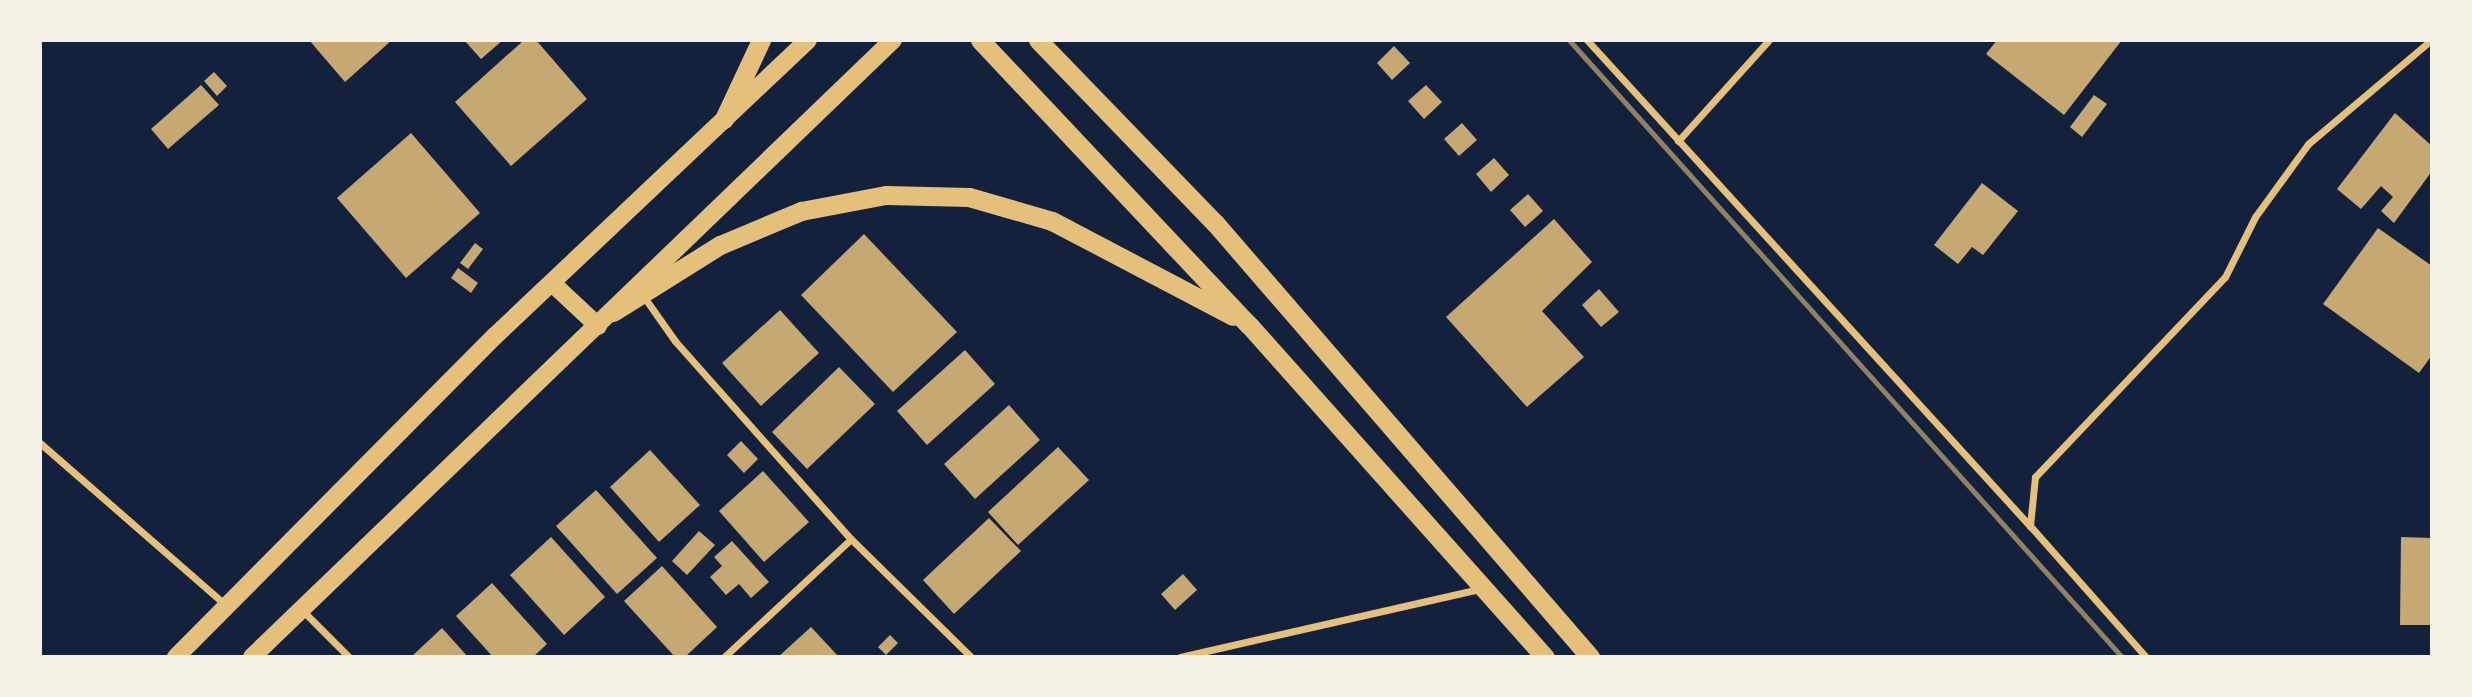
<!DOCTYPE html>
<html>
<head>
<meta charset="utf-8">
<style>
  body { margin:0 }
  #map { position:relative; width:2472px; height:697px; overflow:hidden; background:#14213d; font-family:"PT Sans",sans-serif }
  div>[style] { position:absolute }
  .building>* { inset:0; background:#c6a872 }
  .minor>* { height:7px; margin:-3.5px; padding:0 3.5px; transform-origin:3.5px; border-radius:3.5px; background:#e5c07b }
  .primary>* { height:18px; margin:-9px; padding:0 9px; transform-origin:9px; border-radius:9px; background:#e5c07b }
  .trunk>* { height:19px; margin:-9.5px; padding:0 9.5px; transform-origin:9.5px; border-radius:9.5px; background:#e5c07b }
  .rail>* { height:5px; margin:-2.5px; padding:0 2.5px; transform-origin:2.5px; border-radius:2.5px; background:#918062 }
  span { translate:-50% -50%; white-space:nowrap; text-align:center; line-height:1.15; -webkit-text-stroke:7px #f6f1e7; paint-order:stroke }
  .frame { position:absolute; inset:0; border:42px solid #f6f1e7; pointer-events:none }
</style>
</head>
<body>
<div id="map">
  <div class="building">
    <i style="clip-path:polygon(309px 40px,392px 40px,345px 82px)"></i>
    <i style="clip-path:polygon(464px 40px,503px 40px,481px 59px)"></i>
    <i style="clip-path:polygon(524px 40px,536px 40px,587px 99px,511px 166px,455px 102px)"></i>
    <i style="clip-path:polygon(1997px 40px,2122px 40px,2064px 115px,1986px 54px)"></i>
    <i style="clip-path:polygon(1394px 46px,1410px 63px,1392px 80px,1377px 63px)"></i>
    <i style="clip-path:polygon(214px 72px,227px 86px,217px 96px,204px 81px)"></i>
    <i style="clip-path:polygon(201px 85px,219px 105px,168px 149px,151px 129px)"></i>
    <i style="clip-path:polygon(1426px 85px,1442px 102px,1424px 119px,1408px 101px)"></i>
    <i style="clip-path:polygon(2094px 95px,2107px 104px,2082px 137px,2070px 127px)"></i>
    <i style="clip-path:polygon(2395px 113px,2432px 146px,2432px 171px,2394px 223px,2381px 211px,2393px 197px,2381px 186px,2361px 209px,2337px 189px)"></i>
    <i style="clip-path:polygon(1462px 123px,1477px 140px,1459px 156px,1444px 139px)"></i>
    <i style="clip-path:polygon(411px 133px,480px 213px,406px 278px,337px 198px)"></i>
    <i style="clip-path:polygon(1494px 158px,1509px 175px,1491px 192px,1476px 174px)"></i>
    <i style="clip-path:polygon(1982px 183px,2018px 211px,1983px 255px,1972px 247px,1958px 264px,1934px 245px)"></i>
    <i style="clip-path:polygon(1528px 194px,1543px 211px,1525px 227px,1510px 210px)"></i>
    <i style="clip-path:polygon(1554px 219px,1592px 262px,1542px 311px,1584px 357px,1527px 407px,1446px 317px)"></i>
    <i style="clip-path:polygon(2378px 228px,2432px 266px,2432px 355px,2419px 373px,2323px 304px)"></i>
    <i style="clip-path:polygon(864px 234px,957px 332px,893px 392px,801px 295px)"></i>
    <i style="clip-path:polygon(475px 243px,483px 249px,468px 269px,460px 263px)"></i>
    <i style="clip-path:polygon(458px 268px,478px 283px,471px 293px,451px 278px)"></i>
    <i style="clip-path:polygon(1599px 289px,1619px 312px,1601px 327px,1582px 305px)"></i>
    <i style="clip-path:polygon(780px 310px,819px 353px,761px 406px,722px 363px)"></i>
    <i style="clip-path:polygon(965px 350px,995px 384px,927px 445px,897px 411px)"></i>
    <i style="clip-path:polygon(839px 367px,875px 404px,807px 469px,772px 432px)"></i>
    <i style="clip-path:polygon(1009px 405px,1040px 440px,975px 499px,944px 464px)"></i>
    <i style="clip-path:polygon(741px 441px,758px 459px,744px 473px,727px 455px)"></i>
    <i style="clip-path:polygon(1058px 447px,1089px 480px,1018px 545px,988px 512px)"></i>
    <i style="clip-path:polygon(650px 450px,700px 505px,659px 542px,610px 487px)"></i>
    <i style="clip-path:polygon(763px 471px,809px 522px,764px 562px,719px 511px)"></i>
    <i style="clip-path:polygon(596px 490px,657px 558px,617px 594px,556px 526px)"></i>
    <i style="clip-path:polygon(989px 518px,1021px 551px,954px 614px,923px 580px)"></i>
    <i style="clip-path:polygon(699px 531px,715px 545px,687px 575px,672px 561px)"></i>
    <i style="clip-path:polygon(551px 537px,605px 597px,564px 635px,510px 575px)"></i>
    <i style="clip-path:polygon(2401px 537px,2432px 538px,2432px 625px,2400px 625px)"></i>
    <i style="clip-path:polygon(732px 541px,769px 582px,751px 598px,739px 584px,726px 595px,710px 577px,722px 566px,714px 557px)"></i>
    <i style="clip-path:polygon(662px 566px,717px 627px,685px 657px,675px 657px,624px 601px)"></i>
    <i style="clip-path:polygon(1183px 574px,1197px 590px,1175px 610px,1161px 594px)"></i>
    <i style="clip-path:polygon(492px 583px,547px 644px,533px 657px,493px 657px,456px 616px)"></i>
    <i style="clip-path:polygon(811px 627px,839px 657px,778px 657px)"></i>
    <i style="clip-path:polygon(442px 628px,468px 657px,411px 657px)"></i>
    <i style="clip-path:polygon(890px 635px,898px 643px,886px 655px,878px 647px)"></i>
  </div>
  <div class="minor">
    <i style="left:1587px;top:40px;width:658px;rotate:47.65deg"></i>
    <i style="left:1678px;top:141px;width:136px;rotate:-48deg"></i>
    <i style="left:644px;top:297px;width:54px;rotate:54.8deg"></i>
    <i style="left:675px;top:341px;width:265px;rotate:48.4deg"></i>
    <i style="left:851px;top:539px;width:168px;rotate:44.5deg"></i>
    <i style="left:40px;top:443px;width:248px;rotate:41.1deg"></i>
    <i style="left:302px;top:610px;width:66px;rotate:45deg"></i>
    <i style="left:724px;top:657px;width:173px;rotate:-42.9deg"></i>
    <i style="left:1180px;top:657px;width:307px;rotate:-12.8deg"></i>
    <i style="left:2146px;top:657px;width:175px;rotate:-131.5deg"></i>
    <i style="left:2030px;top:526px;width:49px;rotate:-84.2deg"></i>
    <i style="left:2035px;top:477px;width:276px;rotate:-46.5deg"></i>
    <i style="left:2225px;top:277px;width:67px;rotate:-63.4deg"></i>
    <i style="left:2255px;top:217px;width:90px;rotate:-54deg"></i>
    <i style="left:2308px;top:144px;width:161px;rotate:-40.2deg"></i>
  </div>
  <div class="primary">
    <i style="left:552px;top:283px;width:63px;rotate:43.1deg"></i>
    <i style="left:176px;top:657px;width:453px;rotate:-45.2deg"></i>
    <i style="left:495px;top:336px;width:431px;rotate:-43.4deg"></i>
    <i style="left:252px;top:657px;width:890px;rotate:-43.91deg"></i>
  </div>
  <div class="trunk">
    <i style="left:980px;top:40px;width:392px;rotate:46.7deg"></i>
    <i style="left:1249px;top:325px;width:445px;rotate:48.3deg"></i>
    <i style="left:1038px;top:40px;width:255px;rotate:46deg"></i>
    <i style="left:1215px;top:223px;width:574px;rotate:49.17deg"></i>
    <i style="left:724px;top:119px;width:87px;rotate:-64.9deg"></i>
    <i style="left:613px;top:312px;width:126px;rotate:-32.1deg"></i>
    <i style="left:720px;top:245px;width:88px;rotate:-22.8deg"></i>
    <i style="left:801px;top:211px;width:86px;rotate:-10.7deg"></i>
    <i style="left:886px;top:195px;width:83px;rotate:1.4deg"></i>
    <i style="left:969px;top:197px;width:86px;rotate:16.1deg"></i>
    <i style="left:1052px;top:221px;width:204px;rotate:27.7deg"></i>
  </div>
  <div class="rail">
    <i style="left:1569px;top:40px;width:829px;rotate:48.13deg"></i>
  </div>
  <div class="frame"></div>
</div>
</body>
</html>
